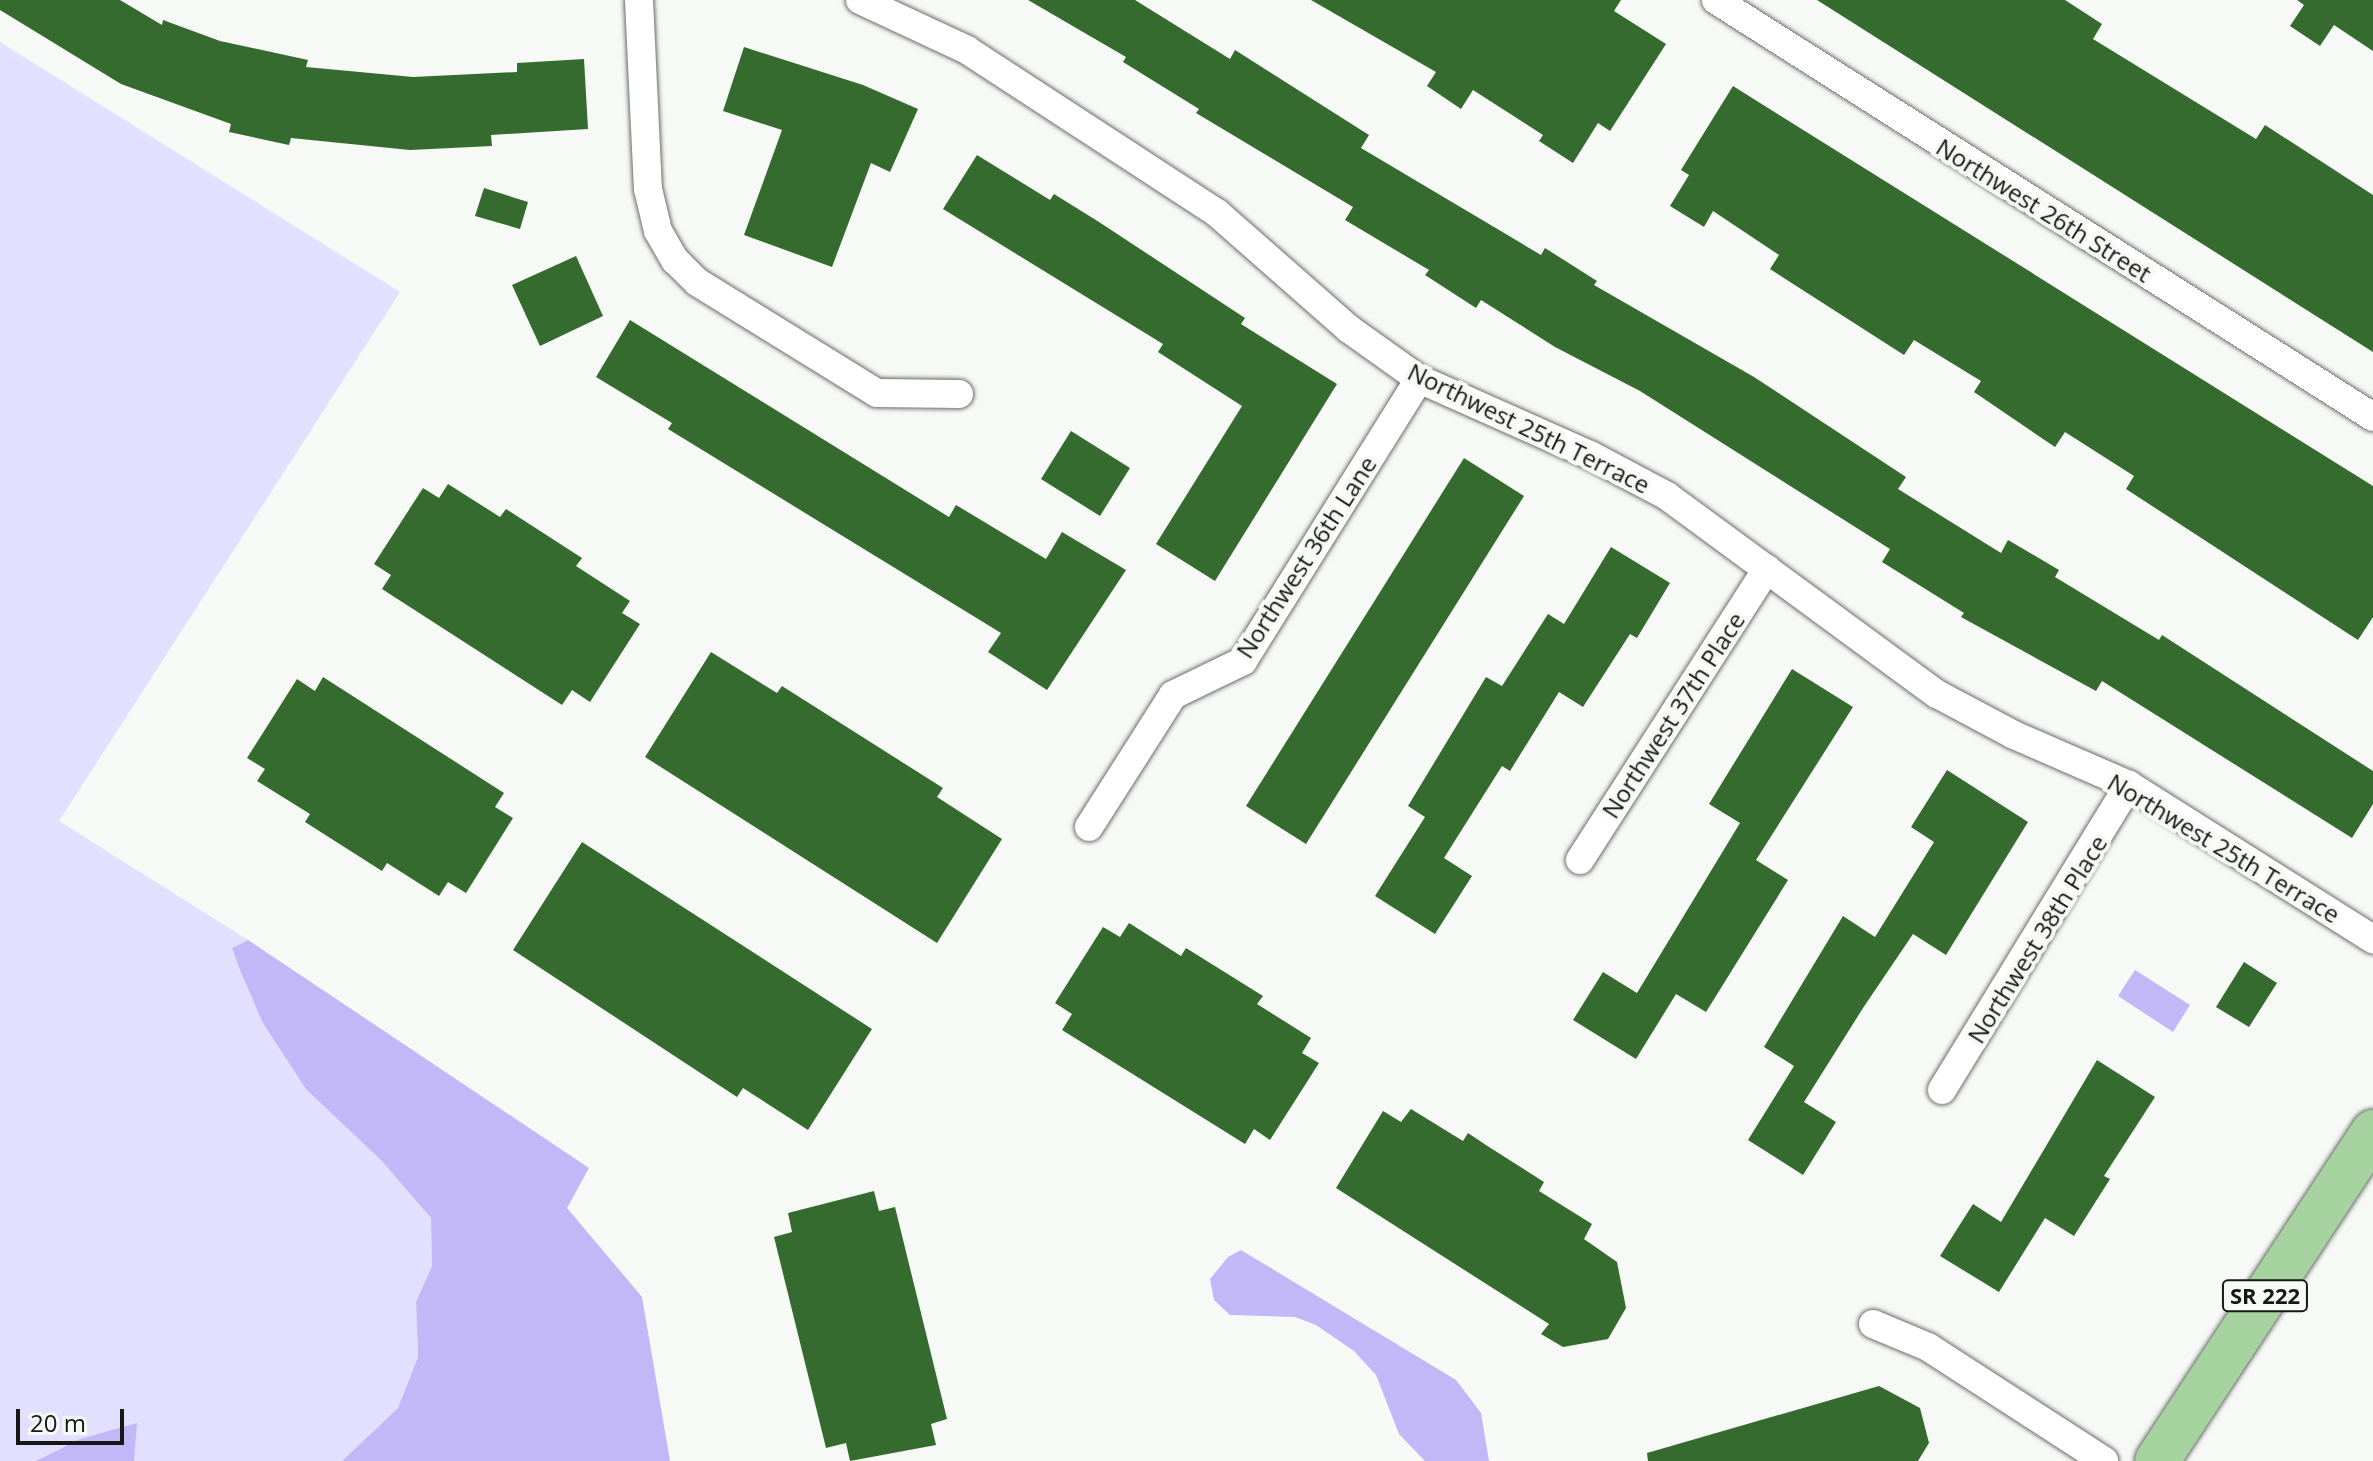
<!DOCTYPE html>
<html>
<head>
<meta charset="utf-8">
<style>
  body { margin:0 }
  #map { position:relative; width:2373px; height:1461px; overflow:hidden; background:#f6f9f5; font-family:"Open Sans",sans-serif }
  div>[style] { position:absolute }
  .green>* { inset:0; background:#e3dffe }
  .water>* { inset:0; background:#c2b8f7 }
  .building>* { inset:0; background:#356b2e }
  .roads { filter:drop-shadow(0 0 2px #6b6e6b) drop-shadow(0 0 2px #6b6e6b) }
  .minor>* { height:28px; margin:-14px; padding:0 14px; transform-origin:14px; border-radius:14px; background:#fff }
  .primary>* { height:44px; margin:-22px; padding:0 22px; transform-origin:22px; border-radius:22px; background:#a6d29f }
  span { translate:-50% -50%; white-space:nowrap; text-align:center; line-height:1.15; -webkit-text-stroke:8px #f6f9f5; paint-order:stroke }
  .shield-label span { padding:2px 6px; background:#f6f9f5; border:2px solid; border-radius:6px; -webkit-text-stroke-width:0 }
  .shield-label { font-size:22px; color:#161816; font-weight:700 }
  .street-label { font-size:24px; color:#161816 }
  .scale { position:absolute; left:16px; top:1409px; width:108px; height:36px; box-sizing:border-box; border:4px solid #161816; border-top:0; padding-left:10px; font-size:24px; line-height:28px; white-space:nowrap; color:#161816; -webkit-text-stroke:6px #f6f9f5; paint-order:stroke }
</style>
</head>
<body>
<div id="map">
  <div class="green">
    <i style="clip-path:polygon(0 42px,400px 292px,59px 821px,248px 940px,232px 948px,250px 989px,431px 1218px,432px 1266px,416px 1302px,418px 1357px,398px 1408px,342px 1461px,0 1461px)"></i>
  </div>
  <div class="water">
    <i style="clip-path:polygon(248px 940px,589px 1168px,567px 1208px,642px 1297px,670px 1461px,342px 1461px,398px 1408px,418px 1357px,416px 1302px,432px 1266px,431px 1218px,383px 1162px,306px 1089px,263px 1023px,240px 970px,232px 948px)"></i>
    <i style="clip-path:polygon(2135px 970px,2190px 1005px,2173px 1032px,2118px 996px)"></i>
    <i style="clip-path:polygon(1241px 1250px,1456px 1380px,1481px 1413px,1489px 1461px,1425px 1461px,1399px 1434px,1376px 1375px,1354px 1351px,1316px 1325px,1295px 1317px,1230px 1315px,1214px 1300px,1210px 1279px,1228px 1257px)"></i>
    <i style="clip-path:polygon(137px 1423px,134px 1461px,36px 1461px,80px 1439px)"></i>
  </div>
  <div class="building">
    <i style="clip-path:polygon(0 0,120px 0,162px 25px,163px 20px,220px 41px,308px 60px,306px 67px,413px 77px,517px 72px,517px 63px,584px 59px,588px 129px,491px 135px,492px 146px,410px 150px,291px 138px,289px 145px,229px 132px,231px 124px,121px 84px,0 10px)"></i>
    <i style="clip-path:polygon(1028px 0,1135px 0,1230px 59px,1235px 50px,1369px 135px,1361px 148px,1541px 255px,1545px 248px,1597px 281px,1594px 285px,1754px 377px,1906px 477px,1898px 489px,2001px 553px,2008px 540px,2059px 570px,2055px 577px,2159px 640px,2162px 635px,2373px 771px,2373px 804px,2352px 838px,2102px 681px,2096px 691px,1961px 617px,1964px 613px,1882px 562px,1890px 549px,1640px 391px,1555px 347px,1481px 300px,1476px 308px,1425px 275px,1429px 270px,1345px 220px,1353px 207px,1196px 113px,1199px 109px,1123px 62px,1126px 57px)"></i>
    <i style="clip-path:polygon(1311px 0,1621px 0,1614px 11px,1666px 44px,1610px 131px,1598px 123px,1573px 163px,1539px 141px,1543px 135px,1473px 90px,1461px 109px,1427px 86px,1436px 72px)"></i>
    <i style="clip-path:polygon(1817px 0,2065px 0,2102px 24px,2093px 39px,2256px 139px,2265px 125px,2373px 195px,2373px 352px)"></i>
    <i style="clip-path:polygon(2297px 0,2373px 0,2373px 51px,2334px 25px,2320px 46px,2290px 26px,2304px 5px)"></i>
    <i style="clip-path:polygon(744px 47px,863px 85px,918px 109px,890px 172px,871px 163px,832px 267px,744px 235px,782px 130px,723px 111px)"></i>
    <i style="clip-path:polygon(1733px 86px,2373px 486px,2373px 617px,2358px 640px,2126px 489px,2134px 476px,2065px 432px,2055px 447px,1974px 392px,1981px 381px,1914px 340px,1904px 355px,1770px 269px,1779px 255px,1713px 211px,1704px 227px,1670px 206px,1689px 175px,1681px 170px)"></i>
    <i style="clip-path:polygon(977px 155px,1050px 200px,1054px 194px,1099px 222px,1245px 318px,1241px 324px,1337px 384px,1215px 581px,1156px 544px,1242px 406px,1158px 352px,1163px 344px,943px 209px)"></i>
    <i style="clip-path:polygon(484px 188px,528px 202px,520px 229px,475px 216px)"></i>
    <i style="clip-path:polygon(576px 256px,603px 316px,540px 346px,512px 285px)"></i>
    <i style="clip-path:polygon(630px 320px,949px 517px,956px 505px,1046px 559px,1062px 532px,1126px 570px,1047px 690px,988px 652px,1001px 633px,668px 429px,672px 423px,596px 377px)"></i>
    <i style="clip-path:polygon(1071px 431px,1130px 468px,1100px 516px,1041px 479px)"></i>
    <i style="clip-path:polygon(1464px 458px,1524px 496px,1306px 844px,1246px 806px)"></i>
    <i style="clip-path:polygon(448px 484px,500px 517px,506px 509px,582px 558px,576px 566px,630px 601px,622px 613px,640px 624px,590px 702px,572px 690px,562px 705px,382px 589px,391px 575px,374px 564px,423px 488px,439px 498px)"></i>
    <i style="clip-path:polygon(1611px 547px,1670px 583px,1637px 638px,1630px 634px,1583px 707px,1559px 692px,1510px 771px,1502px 766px,1444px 858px,1472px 876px,1435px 934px,1375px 896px,1425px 817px,1408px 806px,1486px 677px,1502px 686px,1548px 614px,1564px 624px)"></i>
    <i style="clip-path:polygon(711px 652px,777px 693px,782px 686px,943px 788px,937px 797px,1002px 839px,937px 943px,645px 757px)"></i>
    <i style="clip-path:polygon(1792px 669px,1853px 707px,1756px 860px,1788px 880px,1706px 1012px,1676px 994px,1636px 1059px,1573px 1020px,1603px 972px,1637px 993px,1740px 823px,1709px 804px)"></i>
    <i style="clip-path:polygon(323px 677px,504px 793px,495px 807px,513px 818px,466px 893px,448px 882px,439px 896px,387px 863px,382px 871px,305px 822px,310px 814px,257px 781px,265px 769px,247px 758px,297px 679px,315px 691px)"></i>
    <i style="clip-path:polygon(1947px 770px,2028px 822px,1946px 955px,1913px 934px,1863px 1008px,1804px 1102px,1836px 1122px,1803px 1175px,1748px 1140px,1794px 1066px,1764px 1047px,1843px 916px,1875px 937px,1934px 842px,1911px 827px)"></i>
    <i style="clip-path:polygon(582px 842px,872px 1029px,808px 1130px,743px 1088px,737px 1097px,513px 950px)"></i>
    <i style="clip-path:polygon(1129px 923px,1181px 956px,1186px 948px,1263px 996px,1257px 1004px,1311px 1038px,1302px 1053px,1319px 1063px,1270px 1140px,1254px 1129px,1245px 1144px,1062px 1030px,1072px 1014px,1055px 1003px,1103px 927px,1120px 937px)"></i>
    <i style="clip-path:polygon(2244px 962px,2277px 983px,2249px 1027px,2216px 1007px)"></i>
    <i style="clip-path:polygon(2097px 1060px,2155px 1097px,2104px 1176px,2110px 1179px,2074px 1236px,2045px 1218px,1999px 1292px,1940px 1256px,1973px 1204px,2001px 1222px)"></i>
    <i style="clip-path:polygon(1411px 1109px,1463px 1141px,1468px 1133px,1489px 1147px,1544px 1182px,1539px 1191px,1592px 1224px,1584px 1239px,1617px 1262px,1626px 1308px,1608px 1339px,1563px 1347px,1541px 1334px,1549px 1324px,1336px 1188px,1383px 1111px,1401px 1122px)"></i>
    <i style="clip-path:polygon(874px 1191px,879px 1211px,895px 1207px,947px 1419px,931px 1424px,936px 1445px,850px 1461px,846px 1443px,826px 1448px,774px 1237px,792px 1232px,788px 1213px)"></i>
    <i style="clip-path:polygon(1879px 1386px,1920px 1408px,1929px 1443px,1918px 1461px,1648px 1461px,1647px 1453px)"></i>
  </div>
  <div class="roads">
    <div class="minor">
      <i style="left:639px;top:0;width:189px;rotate:87.3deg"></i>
      <i style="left:648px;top:189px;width:43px;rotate:76.6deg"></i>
      <i style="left:658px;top:231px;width:34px;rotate:60deg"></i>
      <i style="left:675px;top:260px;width:31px;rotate:45deg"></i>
      <i style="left:697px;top:282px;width:211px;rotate:31.7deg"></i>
      <i style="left:877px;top:393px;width:82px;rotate:0.7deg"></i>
      <i style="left:860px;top:0;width:118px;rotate:25deg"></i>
      <i style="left:967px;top:50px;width:298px;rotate:33.1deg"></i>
      <i style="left:1217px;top:213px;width:176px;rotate:41.3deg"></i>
      <i style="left:1349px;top:329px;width:86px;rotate:35.5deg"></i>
      <i style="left:1419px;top:379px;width:187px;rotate:24deg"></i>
      <i style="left:1590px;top:455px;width:87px;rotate:28deg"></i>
      <i style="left:1667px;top:496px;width:335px;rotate:36.3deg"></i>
      <i style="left:1937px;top:694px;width:87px;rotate:28deg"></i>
      <i style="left:2014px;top:735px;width:125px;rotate:23.5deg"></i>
      <i style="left:2129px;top:785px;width:289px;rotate:32.3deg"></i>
      <i style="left:1716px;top:0;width:778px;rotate:32.4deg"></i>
      <i style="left:1089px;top:827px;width:156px;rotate:-57.5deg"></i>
      <i style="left:1173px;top:695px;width:78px;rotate:-25.9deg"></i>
      <i style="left:1243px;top:661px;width:332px;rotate:-58deg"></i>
      <i style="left:1580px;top:860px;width:346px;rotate:-57.3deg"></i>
      <i style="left:1942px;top:1090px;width:358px;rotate:-58.5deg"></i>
      <i style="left:1873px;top:1324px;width:60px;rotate:22.7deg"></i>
      <i style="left:1928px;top:1347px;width:210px;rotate:32.9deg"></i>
    </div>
    <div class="primary">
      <i style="left:2157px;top:1461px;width:394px;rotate:-56.7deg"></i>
    </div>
  </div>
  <div class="shield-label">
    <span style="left:2265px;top:1296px">SR 222</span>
  </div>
  <div class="street-label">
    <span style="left:2044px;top:210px;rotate:32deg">Northwest 26th Street</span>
    <span style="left:1529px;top:428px;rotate:26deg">Northwest 25th Terrace</span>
    <span style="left:1306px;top:557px;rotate:-57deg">Northwest 36th Lane</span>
    <span style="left:1673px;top:715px;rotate:-57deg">Northwest 37th Place</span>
    <span style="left:2224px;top:848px;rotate:31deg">Northwest 25th Terrace</span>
    <span style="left:2037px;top:939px;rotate:-58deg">Northwest 38th Place</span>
  </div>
  <div class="scale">20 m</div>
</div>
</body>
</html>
